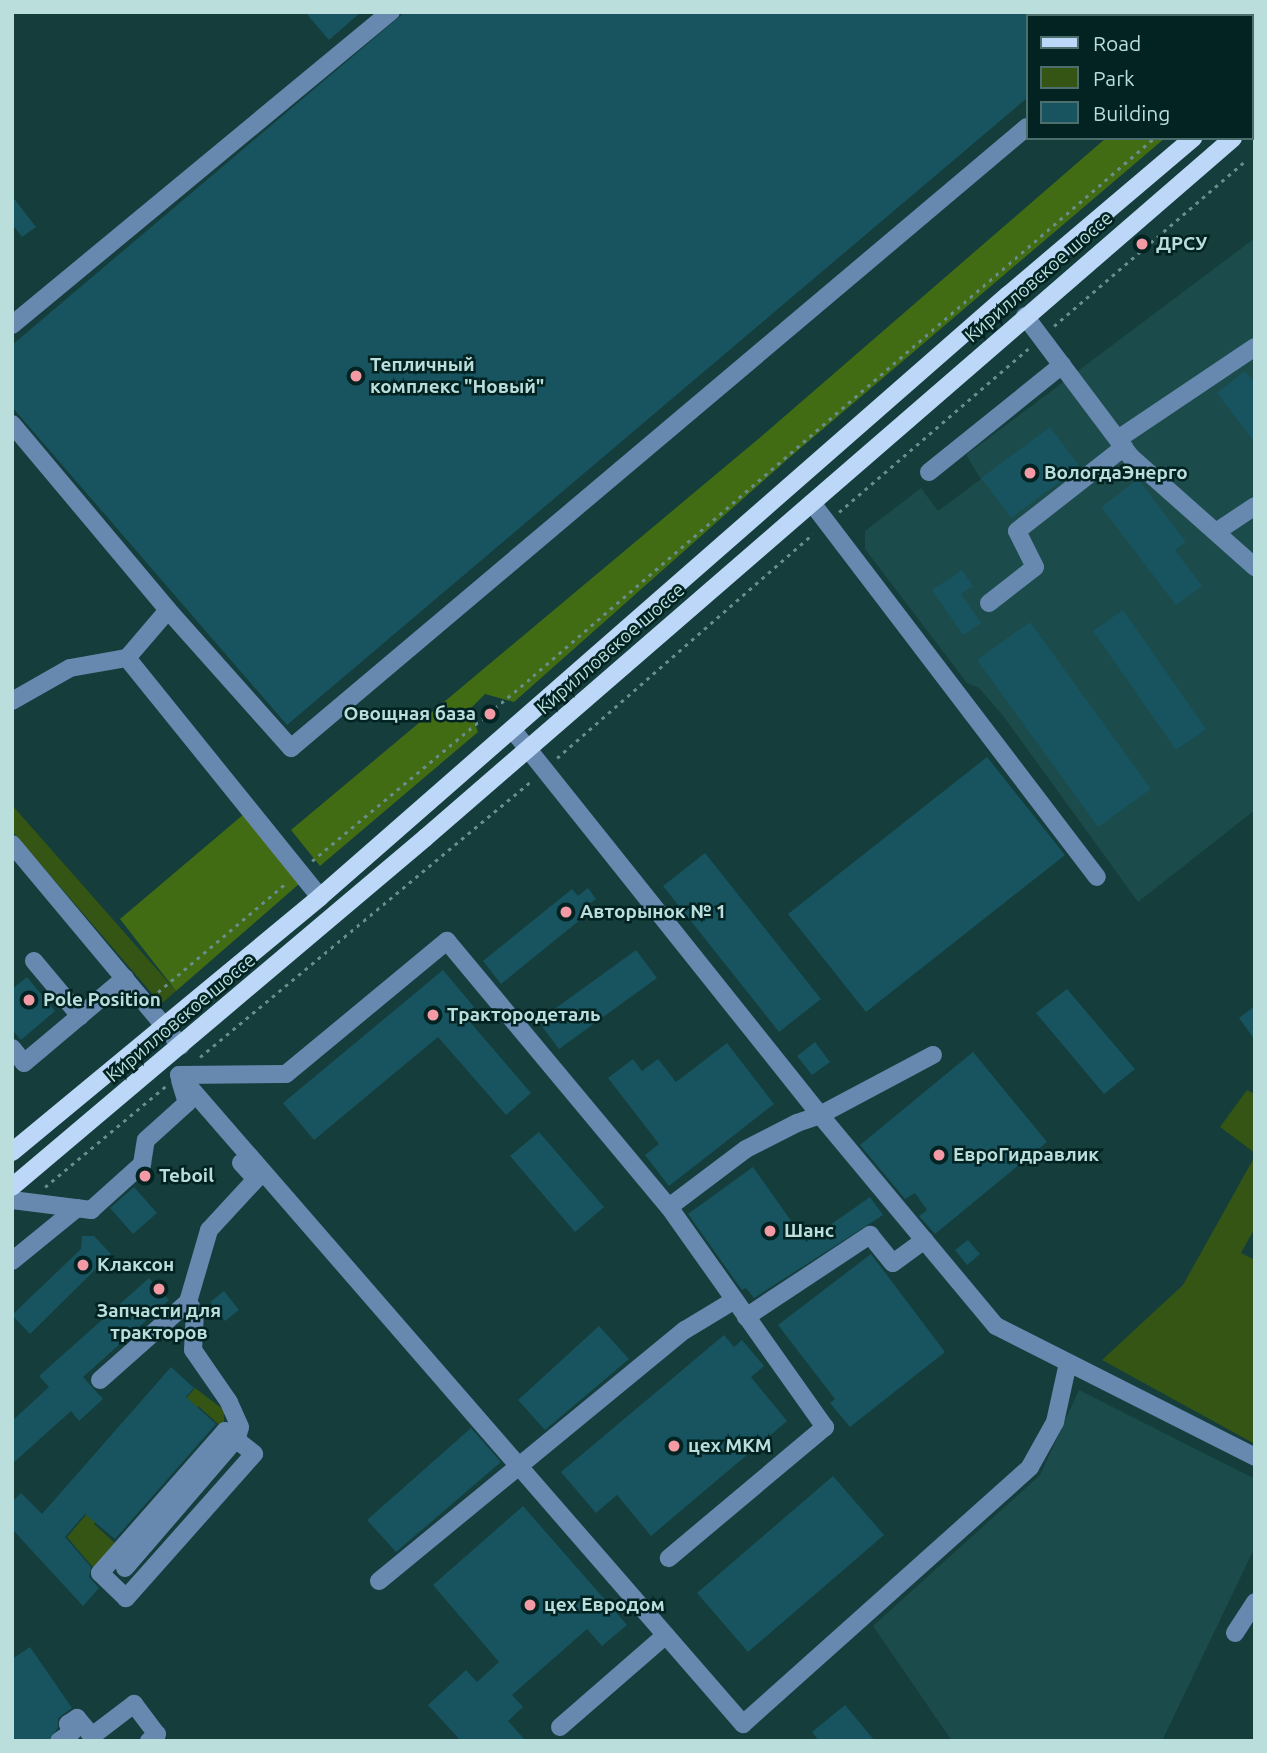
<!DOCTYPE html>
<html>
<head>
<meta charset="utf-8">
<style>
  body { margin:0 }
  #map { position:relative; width:1267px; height:1753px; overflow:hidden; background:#143d3c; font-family:Ubuntu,sans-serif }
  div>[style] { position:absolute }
  .built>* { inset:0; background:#1b4b4a }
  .green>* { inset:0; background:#345513 }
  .forest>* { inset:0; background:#416c13 }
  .building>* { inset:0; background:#18545f }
  .path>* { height:2.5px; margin-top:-1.25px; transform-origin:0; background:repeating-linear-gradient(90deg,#678d8c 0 3.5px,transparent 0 8.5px) }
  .minor>* { height:18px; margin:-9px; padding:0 9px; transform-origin:9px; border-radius:9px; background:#6788af }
  .major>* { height:18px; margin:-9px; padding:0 9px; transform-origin:9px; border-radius:9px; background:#bcd7f7 }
  .dots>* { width:19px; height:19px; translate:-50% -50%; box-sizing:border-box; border:4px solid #022322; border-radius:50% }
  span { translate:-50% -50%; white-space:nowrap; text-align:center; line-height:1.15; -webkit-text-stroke:5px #022322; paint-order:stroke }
  .poi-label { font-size:19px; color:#badedc; font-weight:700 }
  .left { translate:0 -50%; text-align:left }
  .right { translate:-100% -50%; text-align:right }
  .street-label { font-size:19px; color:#badedc }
  .frame { position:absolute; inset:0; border:14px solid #badedc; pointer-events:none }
  .legend { position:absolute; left:1026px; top:14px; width:228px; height:126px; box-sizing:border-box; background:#022322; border:2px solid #4c6e6c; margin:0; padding:9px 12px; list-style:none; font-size:21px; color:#badedc }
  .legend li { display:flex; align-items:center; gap:14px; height:35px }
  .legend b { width:35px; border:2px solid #4c6e6c }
</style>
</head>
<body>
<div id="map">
  <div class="built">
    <i style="clip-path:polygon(1255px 238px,1255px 810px,1138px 902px,1004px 717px,979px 688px,967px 683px,865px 549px,865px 531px,921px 488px,938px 511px,981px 479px,966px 455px)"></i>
    <i style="clip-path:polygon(1079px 1390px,1255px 1479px,1255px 1547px,1162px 1741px,952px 1741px,873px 1626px,1040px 1475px)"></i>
  </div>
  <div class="green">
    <i style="clip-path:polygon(12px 805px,176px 991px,161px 1004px,12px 831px)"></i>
    <i style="clip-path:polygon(1247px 1090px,1255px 1094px,1255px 1153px,1220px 1127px)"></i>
    <i style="clip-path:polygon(1255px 1156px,1255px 1228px,1241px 1253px,1255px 1260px,1255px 1444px,1102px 1360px,1183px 1285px)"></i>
    <i style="clip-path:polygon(195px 1388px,224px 1410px,224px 1429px,198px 1406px,94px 1524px,116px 1544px,97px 1572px,67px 1537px)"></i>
  </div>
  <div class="forest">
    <i style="clip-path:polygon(1106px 138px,1165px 138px,789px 458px,514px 702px,485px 694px,470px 709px,478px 732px,320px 866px,291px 830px,763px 435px)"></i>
    <i style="clip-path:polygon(244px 814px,299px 884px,176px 991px,120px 919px)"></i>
  </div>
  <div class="building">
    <i style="clip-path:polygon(305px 12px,361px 12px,329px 40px)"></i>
    <i style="clip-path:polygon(405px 12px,1027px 12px,1027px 98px,287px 725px,12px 407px,12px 345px)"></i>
    <i style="clip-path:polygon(12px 196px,36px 227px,22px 237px,12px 224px)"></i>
    <i style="clip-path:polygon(1245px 371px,1255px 383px,1255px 443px,1217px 393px)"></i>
    <i style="clip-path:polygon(1050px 427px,1080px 467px,1011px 518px,981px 478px)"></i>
    <i style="clip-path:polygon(1138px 479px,1186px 542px,1175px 550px,1202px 586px,1176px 605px,1101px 507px)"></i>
    <i style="clip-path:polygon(962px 570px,973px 586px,961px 594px,981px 623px,963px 635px,932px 590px)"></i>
    <i style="clip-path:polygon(1123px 610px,1206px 729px,1176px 750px,1093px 631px)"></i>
    <i style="clip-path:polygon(1030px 622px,1151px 789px,1098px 827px,977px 660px)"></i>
    <i style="clip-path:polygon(987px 757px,1065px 855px,866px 1012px,788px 914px)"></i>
    <i style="clip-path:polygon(705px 853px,821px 999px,779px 1032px,663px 886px)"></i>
    <i style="clip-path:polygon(588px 888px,596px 899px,587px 906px,591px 911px,501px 984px,483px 961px,572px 889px,578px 896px)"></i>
    <i style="clip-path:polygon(636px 950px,657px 978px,559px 1049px,538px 1021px)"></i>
    <i style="clip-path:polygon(443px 970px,474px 1007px,464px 1015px,531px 1093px,506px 1115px,438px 1037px,314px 1140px,283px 1103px)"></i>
    <i style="clip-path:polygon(27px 977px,55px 1011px,21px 1040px,12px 1030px,12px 989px)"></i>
    <i style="clip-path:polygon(1067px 989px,1135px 1069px,1104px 1094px,1036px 1013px)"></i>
    <i style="clip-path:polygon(1255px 1006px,1255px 1040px,1239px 1018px)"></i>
    <i style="clip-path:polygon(815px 1042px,830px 1062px,812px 1075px,797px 1056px)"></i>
    <i style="clip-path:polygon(727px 1043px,774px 1104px,669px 1186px,645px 1155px,659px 1144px,608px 1078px,633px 1059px,642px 1071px,658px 1059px,676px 1082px)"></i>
    <i style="clip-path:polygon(973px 1052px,1047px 1142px,935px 1234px,919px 1216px,927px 1210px,915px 1193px,905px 1199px,860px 1145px)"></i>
    <i style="clip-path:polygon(539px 1132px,604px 1207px,575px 1232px,510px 1156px)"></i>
    <i style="clip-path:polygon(753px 1167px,806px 1242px,870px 1197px,883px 1215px,754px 1298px,746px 1288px,742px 1290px,688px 1214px)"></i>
    <i style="clip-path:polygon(134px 1187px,157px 1213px,133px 1234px,110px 1208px)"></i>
    <i style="clip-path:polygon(82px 1236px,94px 1236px,111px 1254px,30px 1334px,12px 1315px,81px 1249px)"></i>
    <i style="clip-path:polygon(968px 1240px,980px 1254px,967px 1265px,955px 1250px)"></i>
    <i style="clip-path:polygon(871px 1254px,945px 1352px,850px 1427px,830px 1403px,835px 1399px,778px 1325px)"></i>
    <i style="clip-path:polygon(149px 1278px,169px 1300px,83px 1377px,103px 1399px,79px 1421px,71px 1411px,12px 1464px,12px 1421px,49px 1387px,39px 1376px)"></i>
    <i style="clip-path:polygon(224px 1291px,239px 1310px,225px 1321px,210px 1302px)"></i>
    <i style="clip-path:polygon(599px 1326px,629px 1359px,545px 1430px,518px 1400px)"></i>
    <i style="clip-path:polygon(724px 1335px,734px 1347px,742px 1340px,764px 1366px,751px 1377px,787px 1421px,651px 1536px,617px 1495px,596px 1513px,561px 1472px)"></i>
    <i style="clip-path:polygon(171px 1367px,194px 1388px,186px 1397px,216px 1424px,115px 1539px,85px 1514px,65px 1537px,91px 1567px,89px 1577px,99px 1588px,83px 1606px,12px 1529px,12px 1502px,21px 1493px,42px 1514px)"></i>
    <i style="clip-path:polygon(471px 1428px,501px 1462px,396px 1552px,367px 1520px)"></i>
    <i style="clip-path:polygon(833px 1476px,884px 1535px,748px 1652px,697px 1593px)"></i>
    <i style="clip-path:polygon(523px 1506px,627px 1625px,602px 1646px,587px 1629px,512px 1695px,523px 1707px,508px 1721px,526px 1741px,461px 1741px,428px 1705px,466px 1670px,477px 1682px,499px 1662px,433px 1585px)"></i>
    <i style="clip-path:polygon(30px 1647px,72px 1708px,58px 1718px,58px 1728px,48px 1741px,12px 1741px,12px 1659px)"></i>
    <i style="clip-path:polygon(845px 1705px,875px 1741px,819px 1741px,812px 1732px)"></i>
  </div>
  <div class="path">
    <i style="left:1054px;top:326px;width:250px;rotate:-40.8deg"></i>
    <i style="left:839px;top:512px;width:250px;rotate:-40.8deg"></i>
    <i style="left:557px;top:758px;width:340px;rotate:-41.2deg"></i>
    <i style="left:312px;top:861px;width:288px;rotate:-39.9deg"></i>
    <i style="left:533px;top:676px;width:822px;rotate:-40.9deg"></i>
    <i style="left:158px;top:992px;width:168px;rotate:-40.4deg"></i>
    <i style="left:200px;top:1057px;width:431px;rotate:-39.8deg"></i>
    <i style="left:45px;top:1187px;width:158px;rotate:-39.9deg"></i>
  </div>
  <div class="minor">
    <i style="left:1108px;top:12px;width:5px;rotate:53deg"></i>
    <i style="left:1025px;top:316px;width:176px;rotate:53.1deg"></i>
    <i style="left:1131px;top:457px;width:166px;rotate:41.6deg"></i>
    <i style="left:12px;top:325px;width:492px;rotate:-39.6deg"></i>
    <i style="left:12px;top:424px;width:243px;rotate:50deg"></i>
    <i style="left:168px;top:610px;width:185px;rotate:48.3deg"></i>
    <i style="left:291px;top:748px;width:963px;rotate:-40.16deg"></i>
    <i style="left:1118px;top:439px;width:165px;rotate:-33.9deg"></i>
    <i style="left:929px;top:472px;width:171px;rotate:-38.8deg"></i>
    <i style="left:812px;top:503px;width:470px;rotate:52.7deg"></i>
    <i style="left:1216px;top:532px;width:47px;rotate:-33.7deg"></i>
    <i style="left:989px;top:603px;width:58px;rotate:-38deg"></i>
    <i style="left:1035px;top:567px;width:40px;rotate:-116.6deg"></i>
    <i style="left:1017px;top:531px;width:136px;rotate:-38.1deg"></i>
    <i style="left:127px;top:658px;width:307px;rotate:51.1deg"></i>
    <i style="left:12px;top:701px;width:67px;rotate:-29.6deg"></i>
    <i style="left:70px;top:668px;width:58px;rotate:-10deg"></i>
    <i style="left:127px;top:658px;width:63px;rotate:-49.5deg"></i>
    <i style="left:512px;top:729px;width:494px;rotate:51.4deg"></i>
    <i style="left:820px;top:1115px;width:275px;rotate:50.2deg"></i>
    <i style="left:996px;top:1326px;width:290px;rotate:26.8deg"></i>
    <i style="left:12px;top:844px;width:263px;rotate:50.1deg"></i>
    <i style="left:34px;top:961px;width:72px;rotate:50.1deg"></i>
    <i style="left:12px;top:1048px;width:19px;rotate:51deg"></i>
    <i style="left:24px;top:1063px;width:132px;rotate:-40.1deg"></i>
    <i style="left:179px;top:1075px;width:860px;rotate:49.01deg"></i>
    <i style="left:743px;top:1724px;width:385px;rotate:-41.8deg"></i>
    <i style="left:1030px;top:1467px;width:51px;rotate:-60.9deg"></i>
    <i style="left:1055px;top:1422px;width:60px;rotate:-77.6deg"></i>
    <i style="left:179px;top:1075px;width:107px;rotate:-0.5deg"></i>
    <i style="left:286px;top:1074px;width:209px;rotate:-39.6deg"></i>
    <i style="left:447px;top:941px;width:346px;rotate:50.2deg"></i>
    <i style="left:669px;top:1207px;width:270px;rotate:54.7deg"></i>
    <i style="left:825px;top:1427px;width:204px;rotate:140deg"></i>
    <i style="left:12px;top:1200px;width:80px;rotate:7.2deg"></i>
    <i style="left:91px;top:1210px;width:69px;rotate:-42deg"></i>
    <i style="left:142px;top:1164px;width:24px;rotate:-81deg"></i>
    <i style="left:146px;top:1140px;width:55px;rotate:-42.1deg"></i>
    <i style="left:187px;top:1103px;width:24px;rotate:-107deg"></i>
    <i style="left:669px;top:1207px;width:96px;rotate:-37deg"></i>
    <i style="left:746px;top:1149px;width:57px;rotate:-27deg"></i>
    <i style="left:797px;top:1123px;width:24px;rotate:-19deg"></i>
    <i style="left:820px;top:1115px;width:128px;rotate:-28deg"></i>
    <i style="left:12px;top:1261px;width:84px;rotate:-39.2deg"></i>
    <i style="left:746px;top:1317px;width:149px;rotate:-33.5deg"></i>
    <i style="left:870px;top:1235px;width:36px;rotate:51deg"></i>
    <i style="left:893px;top:1263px;width:39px;rotate:-36deg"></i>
    <i style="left:100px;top:1380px;width:118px;rotate:-41.6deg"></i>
    <i style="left:188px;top:1302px;width:75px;rotate:-73.7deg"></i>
    <i style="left:209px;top:1230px;width:69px;rotate:-47.3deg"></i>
    <i style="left:256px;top:1179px;width:22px;rotate:-133deg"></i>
    <i style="left:225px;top:1431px;width:37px;rotate:38deg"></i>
    <i style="left:254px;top:1454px;width:193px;rotate:131.6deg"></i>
    <i style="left:126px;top:1598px;width:36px;rotate:-136deg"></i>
    <i style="left:100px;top:1573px;width:189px;rotate:-48.6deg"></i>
    <i style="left:125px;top:1568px;width:172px;rotate:-49.3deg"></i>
    <i style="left:237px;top:1438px;width:11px;rotate:-75deg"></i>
    <i style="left:240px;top:1427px;width:27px;rotate:-114deg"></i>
    <i style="left:229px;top:1402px;width:63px;rotate:-124.7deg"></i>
    <i style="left:193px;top:1350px;width:37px;rotate:-87deg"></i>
    <i style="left:195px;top:1313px;width:13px;rotate:-122deg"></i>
    <i style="left:379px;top:1581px;width:396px;rotate:-39.4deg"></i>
    <i style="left:685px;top:1330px;width:56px;rotate:-31.1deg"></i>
    <i style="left:1235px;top:1633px;width:37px;rotate:-57deg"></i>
    <i style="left:560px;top:1727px;width:140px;rotate:-41deg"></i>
    <i style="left:59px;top:1741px;width:16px;rotate:-35deg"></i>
    <i style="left:72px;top:1732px;width:9px;rotate:-117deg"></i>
    <i style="left:68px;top:1724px;width:11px;rotate:-34deg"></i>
    <i style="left:77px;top:1718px;width:23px;rotate:50deg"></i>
    <i style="left:92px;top:1736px;width:53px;rotate:-37.3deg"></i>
    <i style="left:134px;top:1704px;width:38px;rotate:53deg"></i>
    <i style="left:157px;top:1734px;width:11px;rotate:139deg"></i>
  </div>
  <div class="major">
    <i style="left:1251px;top:89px;width:4px;rotate:-27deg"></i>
    <i style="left:1251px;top:123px;width:5px;rotate:-37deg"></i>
    <i style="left:12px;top:1152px;width:400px;rotate:-39.6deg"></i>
    <i style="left:320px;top:897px;width:914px;rotate:-41.19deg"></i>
    <i style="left:1008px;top:295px;width:243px;rotate:-40.3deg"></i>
    <i style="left:12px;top:1187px;width:541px;rotate:-40.2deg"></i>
    <i style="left:425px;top:838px;width:1069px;rotate:-40.9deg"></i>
  </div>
  <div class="dots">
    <i style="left:1142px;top:244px;background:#f49aa4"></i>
    <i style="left:356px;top:376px;background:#f49aa4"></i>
    <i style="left:1030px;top:473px;background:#f49aa4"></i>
    <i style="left:490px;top:714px;background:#f49aa4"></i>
    <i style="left:566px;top:912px;background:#f49aa4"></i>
    <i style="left:29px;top:1000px;background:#f49aa4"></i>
    <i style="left:433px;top:1015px;background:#f49aa4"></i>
    <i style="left:939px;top:1155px;background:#f49aa4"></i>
    <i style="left:145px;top:1176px;background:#f49aa4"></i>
    <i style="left:770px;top:1231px;background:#f49aa4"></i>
    <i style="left:83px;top:1265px;background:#f49aa4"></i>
    <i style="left:159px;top:1289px;background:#f49aa4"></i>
    <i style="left:674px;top:1446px;background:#f49aa4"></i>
    <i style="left:530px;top:1605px;background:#f49aa4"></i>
  </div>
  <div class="poi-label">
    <span class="left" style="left:1156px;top:244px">ДРСУ</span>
    <span class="left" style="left:370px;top:376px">Тепличный<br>комплекс "Новый"</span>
    <span class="left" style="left:1044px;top:473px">ВологдаЭнерго</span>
    <span class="right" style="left:476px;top:714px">Овощная база</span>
    <span class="left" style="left:580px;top:912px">Авторынок № 1</span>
    <span class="left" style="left:43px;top:1000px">Pole Position</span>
    <span class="left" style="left:447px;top:1015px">Трактородеталь</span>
    <span class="left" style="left:953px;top:1155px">ЕвроГидравлик</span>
    <span class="left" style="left:159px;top:1176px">Teboil</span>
    <span class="left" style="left:784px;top:1231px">Шанс</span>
    <span class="left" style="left:97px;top:1265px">Клаксон</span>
    <span style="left:159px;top:1322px">Запчасти для<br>тракторов</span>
    <span class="left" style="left:688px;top:1446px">цех МКМ</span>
    <span class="left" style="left:544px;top:1605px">цех Евродом</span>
  </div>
  <div class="street-label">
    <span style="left:1039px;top:277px;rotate:-41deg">Кирилловское шоссе</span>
    <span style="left:611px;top:649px;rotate:-41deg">Кирилловское шоссе</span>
    <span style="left:181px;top:1018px;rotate:-40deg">Кирилловское шоссе</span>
  </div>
  <div class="frame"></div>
  <ul class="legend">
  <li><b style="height:9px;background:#bcd7f7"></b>Road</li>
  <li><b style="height:19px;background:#345513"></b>Park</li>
  <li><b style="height:19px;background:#18545f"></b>Building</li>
  </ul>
</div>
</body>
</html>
